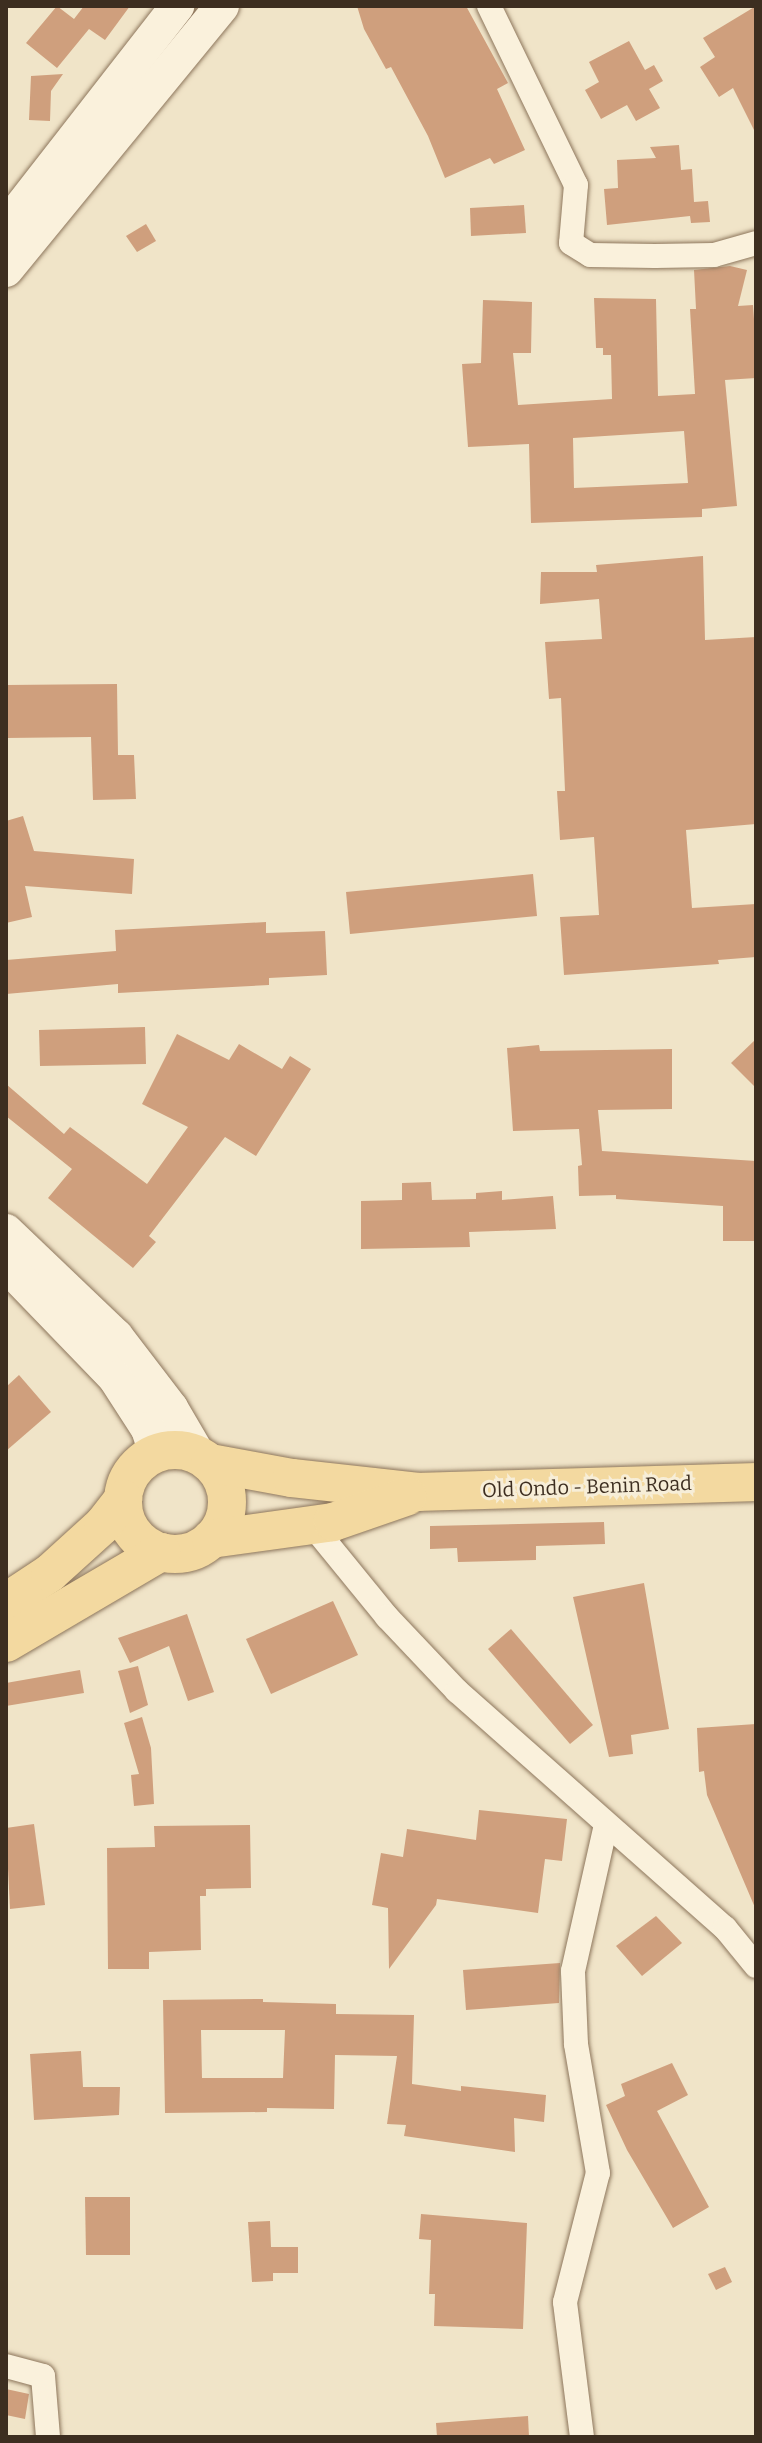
<!DOCTYPE html>
<html>
<head>
<meta charset="utf-8">
<style>
  body { margin:0 }
  #map { position:relative; width:762px; height:2443px; overflow:hidden; background:#f0e4c8; font-family:Bitter,serif }
  div>[style] { position:absolute }
  .building>* { inset:0; background:#cf9f7d }
  .roads { filter:drop-shadow(0 0 2px #8d765c) drop-shadow(0 0 2px #8d765c) }
  .street>* { height:24px; margin:-12px; padding:0 12px; transform-origin:12px; border-radius:12px; background:#faf1dc }
  .secondary>* { height:34px; margin:-17px; padding:0 17px; transform-origin:17px; border-radius:17px; background:#faf1dc }
  .primary>* { height:38px; margin:-19px; padding:0 19px; transform-origin:19px; border-radius:19px; background:#f3d9a0 }
  .primary>.ring { margin:-19px; padding:0; box-sizing:content-box; background:none; border:38px solid #f3d9a0; border-radius:50% }
  span { translate:-50% -50%; white-space:nowrap; text-align:center; line-height:1.15; -webkit-text-stroke:6px #f7eed8; paint-order:stroke }
  .street-label { font-size:20px; color:#3d2e20 }
  .frame { position:absolute; inset:0; border:8px solid #3d2e20; pointer-events:none }
</style>
</head>
<body>
<div id="map">
  <div class="building">
    <i style="clip-path:polygon(57px 6px,74px 19px,84px 6px,130px 6px,105px 40px,89px 29px,57px 68px,26px 43px)"></i>
    <i style="clip-path:polygon(357px 6px,466px 6px,508px 83px,497px 89px,525px 150px,494px 164px,490px 158px,445px 178px,428px 136px,391px 67px,386px 69px,364px 29px)"></i>
    <i style="clip-path:polygon(756px 6px,756px 134px,733px 88px,719px 97px,700px 67px,715px 57px,703px 38px)"></i>
    <i style="clip-path:polygon(629px 41px,645px 70px,654px 65px,663px 81px,649px 89px,660px 108px,636px 121px,627px 105px,601px 119px,585px 90px,599px 82px,589px 62px)"></i>
    <i style="clip-path:polygon(63px 74px,51px 91px,50px 121px,29px 120px,31px 76px)"></i>
    <i style="clip-path:polygon(679px 145px,681px 170px,692px 169px,694px 202px,708px 201px,710px 222px,691px 223px,690px 216px,607px 225px,604px 189px,618px 188px,617px 160px,656px 158px,650px 147px)"></i>
    <i style="clip-path:polygon(524px 205px,526px 233px,471px 236px,470px 208px)"></i>
    <i style="clip-path:polygon(146px 224px,156px 241px,137px 252px,126px 236px)"></i>
    <i style="clip-path:polygon(evenodd,730px 266px,747px 270px,738px 306px,753px 305px,756px 347px,756px 378px,725px 380px,737px 506px,702px 509px,702px 517px,531px 523px,529px 444px,468px 447px,462px 364px,481px 363px,483px 300px,532px 302px,531px 353px,513px 353px,518px 405px,612px 399px,611px 355px,603px 355px,603px 348px,596px 348px,594px 298px,656px 299px,658px 396px,695px 394px,690px 309px,696px 309px,694px 270px,730px 266px,684px 431px,688px 483px,574px 488px,573px 438px,684px 431px)"></i>
    <i style="clip-path:polygon(703px 556px,705px 640px,756px 637px,756px 824px,686px 830px,692px 908px,756px 904px,756px 957px,718px 960px,719px 964px,564px 975px,560px 917px,599px 915px,594px 837px,560px 840px,557px 791px,565px 791px,561px 698px,549px 699px,545px 642px,602px 639px,599px 599px,540px 604px,541px 572px,597px 572px,596px 565px)"></i>
    <i style="clip-path:polygon(117px 684px,118px 755px,134px 755px,136px 799px,93px 800px,91px 737px,6px 738px,6px 685px)"></i>
    <i style="clip-path:polygon(23px 816px,34px 851px,134px 859px,132px 894px,25px 886px,32px 917px,6px 923px,6px 821px)"></i>
    <i style="clip-path:polygon(533px 874px,537px 916px,350px 934px,346px 892px)"></i>
    <i style="clip-path:polygon(266px 922px,266px 933px,325px 931px,327px 975px,269px 978px,269px 985px,118px 993px,118px 984px,6px 994px,6px 960px,116px 951px,115px 930px)"></i>
    <i style="clip-path:polygon(145px 1027px,146px 1064px,40px 1066px,39px 1030px)"></i>
    <i style="clip-path:polygon(177px 1034px,229px 1060px,239px 1044px,282px 1069px,290px 1056px,311px 1069px,256px 1156px,225px 1137px,149px 1236px,156px 1242px,133px 1268px,48px 1198px,72px 1169px,6px 1116px,6px 1084px,64px 1134px,70px 1127px,147px 1184px,188px 1127px,142px 1104px)"></i>
    <i style="clip-path:polygon(756px 1039px,756px 1088px,731px 1063px)"></i>
    <i style="clip-path:polygon(539px 1045px,540px 1051px,672px 1049px,672px 1109px,598px 1110px,602px 1151px,756px 1161px,756px 1241px,723px 1241px,723px 1206px,616px 1199px,616px 1195px,579px 1196px,578px 1166px,582px 1165px,579px 1129px,513px 1131px,507px 1048px)"></i>
    <i style="clip-path:polygon(431px 1182px,432px 1200px,476px 1199px,476px 1193px,502px 1191px,502px 1200px,553px 1196px,556px 1229px,469px 1232px,470px 1247px,361px 1249px,361px 1201px,402px 1200px,402px 1183px)"></i>
    <i style="clip-path:polygon(19px 1375px,51px 1412px,6px 1451px,6px 1387px)"></i>
    <i style="clip-path:polygon(604px 1522px,605px 1544px,536px 1546px,536px 1560px,458px 1562px,457px 1548px,430px 1549px,430px 1526px)"></i>
    <i style="clip-path:polygon(644px 1583px,669px 1729px,631px 1735px,633px 1754px,609px 1757px,573px 1597px)"></i>
    <i style="clip-path:polygon(333px 1601px,358px 1655px,271px 1694px,246px 1639px)"></i>
    <i style="clip-path:polygon(187px 1614px,214px 1692px,188px 1701px,169px 1646px,130px 1663px,118px 1638px)"></i>
    <i style="clip-path:polygon(511px 1629px,593px 1725px,570px 1744px,488px 1649px)"></i>
    <i style="clip-path:polygon(138px 1666px,148px 1705px,130px 1713px,118px 1671px)"></i>
    <i style="clip-path:polygon(80px 1670px,84px 1693px,6px 1706px,6px 1683px)"></i>
    <i style="clip-path:polygon(142px 1717px,151px 1748px,154px 1804px,134px 1806px,131px 1775px,139px 1774px,124px 1723px)"></i>
    <i style="clip-path:polygon(756px 1724px,756px 1910px,707px 1795px,704px 1771px,699px 1772px,697px 1728px)"></i>
    <i style="clip-path:polygon(479px 1810px,567px 1819px,562px 1861px,545px 1859px,538px 1913px,437px 1899px,436px 1905px,389px 1969px,388px 1908px,372px 1905px,381px 1853px,403px 1857px,407px 1829px,476px 1840px)"></i>
    <i style="clip-path:polygon(34px 1824px,45px 1905px,10px 1909px,6px 1828px)"></i>
    <i style="clip-path:polygon(250px 1825px,251px 1888px,206px 1889px,206px 1896px,200px 1896px,201px 1950px,149px 1952px,149px 1969px,108px 1969px,107px 1848px,155px 1847px,154px 1826px)"></i>
    <i style="clip-path:polygon(656px 1916px,682px 1943px,642px 1976px,616px 1946px)"></i>
    <i style="clip-path:polygon(560px 1963px,559px 2003px,466px 2010px,463px 1970px)"></i>
    <i style="clip-path:polygon(evenodd,263px 1999px,263px 2002px,336px 2004px,336px 2014px,414px 2015px,412px 2084px,461px 2091px,461px 2086px,546px 2095px,544px 2122px,514px 2118px,515px 2152px,404px 2136px,406px 2125px,387px 2124px,397px 2056px,335px 2055px,334px 2109px,267px 2108px,267px 2112px,165px 2113px,163px 2000px,263px 1999px,201px 2030px,285px 2030px,283px 2078px,202px 2078px,201px 2030px)"></i>
    <i style="clip-path:polygon(81px 2051px,83px 2087px,120px 2087px,119px 2115px,34px 2120px,30px 2054px)"></i>
    <i style="clip-path:polygon(672px 2063px,688px 2095px,657px 2111px,709px 2207px,673px 2228px,627px 2150px,606px 2105px,625px 2096px,621px 2084px)"></i>
    <i style="clip-path:polygon(85px 2197px,130px 2197px,130px 2255px,86px 2255px)"></i>
    <i style="clip-path:polygon(421px 2214px,527px 2223px,523px 2329px,434px 2326px,435px 2294px,429px 2294px,431px 2240px,419px 2239px)"></i>
    <i style="clip-path:polygon(270px 2221px,271px 2247px,298px 2247px,298px 2273px,273px 2273px,273px 2281px,252px 2282px,248px 2222px)"></i>
    <i style="clip-path:polygon(725px 2267px,732px 2282px,716px 2290px,708px 2274px)"></i>
    <i style="clip-path:polygon(6px 2389px,29px 2394px,25px 2419px,6px 2415px)"></i>
    <i style="clip-path:polygon(528px 2416px,529px 2437px,437px 2437px,436px 2423px)"></i>
  </div>
  <div class="roads">
    <div class="street">
      <i style="left:489px;top:6px;width:199px;rotate:64.1deg"></i>
      <i style="left:576px;top:185px;width:58px;rotate:94.9deg"></i>
      <i style="left:571px;top:243px;width:22px;rotate:32deg"></i>
      <i style="left:590px;top:255px;width:65px;rotate:0.9deg"></i>
      <i style="left:655px;top:256px;width:59px;rotate:-1deg"></i>
      <i style="left:714px;top:255px;width:44px;rotate:-15.9deg"></i>
      <i style="left:312px;top:1525px;width:119px;rotate:50.8deg"></i>
      <i style="left:387px;top:1617px;width:102px;rotate:46.6deg"></i>
      <i style="left:457px;top:1691px;width:358px;rotate:41.5deg"></i>
      <i style="left:725px;top:1928px;width:49px;rotate:50.8deg"></i>
      <i style="left:6px;top:2366px;width:38px;rotate:15deg"></i>
      <i style="left:43px;top:2376px;width:61px;rotate:85.3deg"></i>
      <i style="left:582px;top:2437px;width:136px;rotate:-97.2deg"></i>
      <i style="left:565px;top:2302px;width:133px;rotate:-75.7deg"></i>
      <i style="left:598px;top:2173px;width:131px;rotate:-99.7deg"></i>
      <i style="left:576px;top:2044px;width:73px;rotate:-92.4deg"></i>
      <i style="left:573px;top:1971px;width:150px;rotate:-77.3deg"></i>
    </div>
    <div class="secondary">
      <i style="left:6px;top:226px;width:279px;rotate:-52.1deg"></i>
      <i style="left:6px;top:270px;width:341px;rotate:-50.7deg"></i>
      <i style="left:6px;top:1231px;width:152px;rotate:43.7deg"></i>
      <i style="left:116px;top:1336px;width:91px;rotate:52.6deg"></i>
      <i style="left:171px;top:1408px;width:56px;rotate:59.7deg"></i>
      <i style="left:6px;top:1265px;width:157px;rotate:46deg"></i>
      <i style="left:115px;top:1378px;width:61px;rotate:57.1deg"></i>
      <i style="left:148px;top:1429px;width:26px;rotate:72deg"></i>
    </div>
    <div class="primary">
      <i class="ring" style="left:123px;top:1450px;width:66px;height:66px"></i>
      <i style="left:210px;top:1463px;width:83px;rotate:10.4deg"></i>
      <i style="left:292px;top:1478px;width:127px;rotate:6.3deg"></i>
      <i style="left:418px;top:1492px;width:338px;rotate:-1.7deg"></i>
      <i style="left:211px;top:1539px;width:123px;rotate:-7.9deg"></i>
      <i style="left:333px;top:1522px;width:79px;rotate:-19.1deg"></i>
      <i style="left:6px;top:1602px;width:53px;rotate:-33.4deg"></i>
      <i style="left:50px;top:1573px;width:72px;rotate:-42.2deg"></i>
      <i style="left:103px;top:1525px;width:33px;rotate:-52deg"></i>
      <i style="left:6px;top:1643px;width:180px;rotate:-30.4deg"></i>
    </div>
  </div>
  <div class="street-label">
    <span style="left:587px;top:1487px;rotate:-2deg">Old Ondo - Benin Road</span>
  </div>
  <div class="frame"></div>
</div>
</body>
</html>
